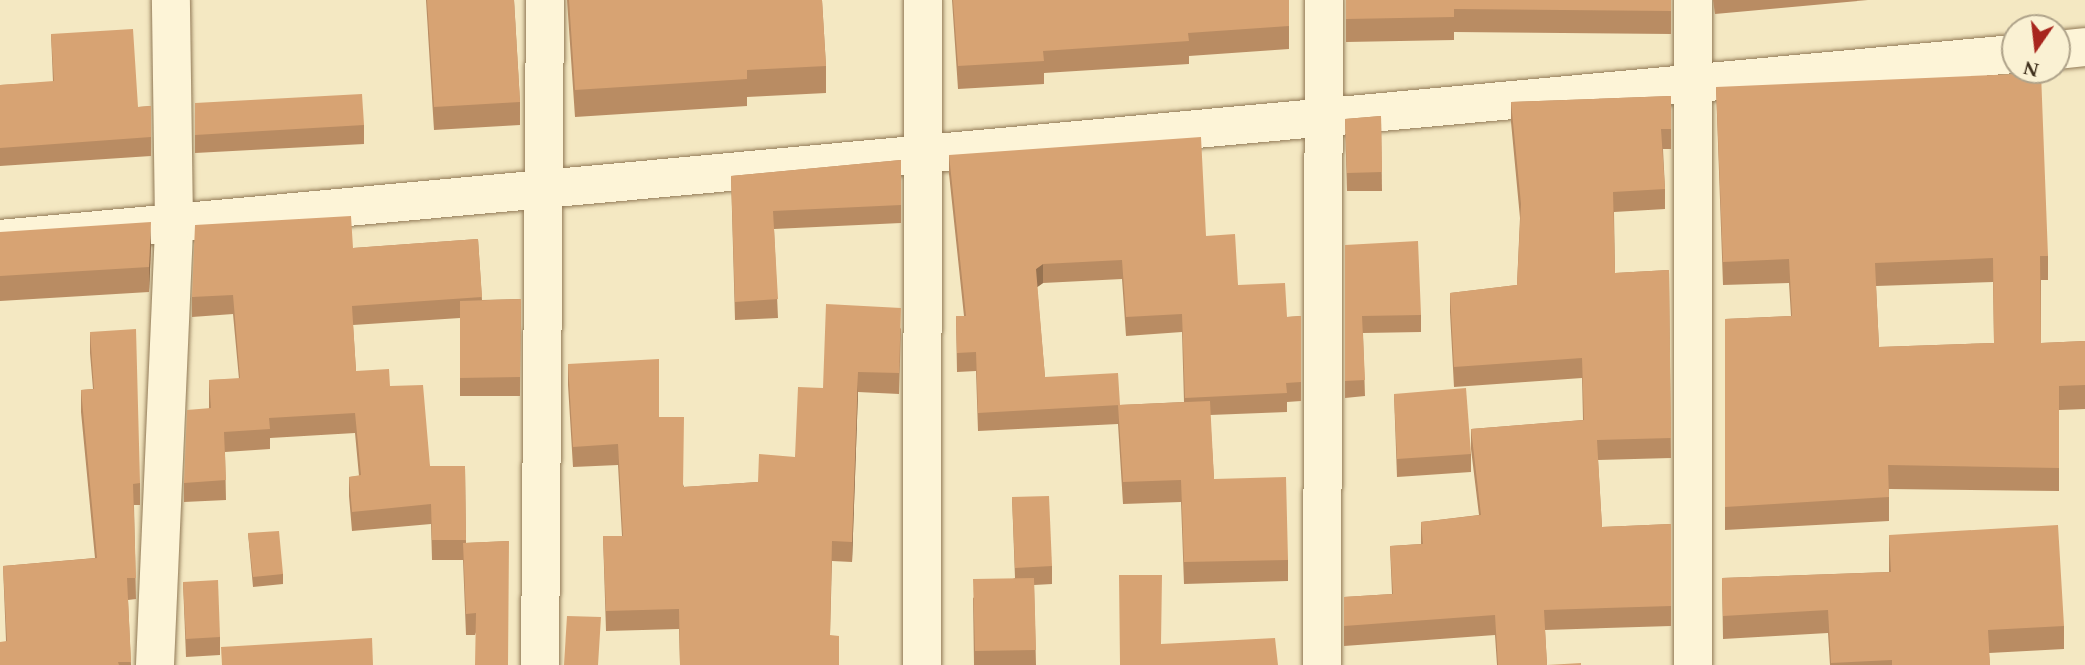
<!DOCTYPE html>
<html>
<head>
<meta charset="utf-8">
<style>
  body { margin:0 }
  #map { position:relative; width:2085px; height:665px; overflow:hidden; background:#f4e8c2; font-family:Spectral,serif }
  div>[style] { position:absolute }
  .roads { filter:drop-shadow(0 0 2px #917956) drop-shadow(0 0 2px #917956) }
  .minor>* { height:38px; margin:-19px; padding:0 19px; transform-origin:19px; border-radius:19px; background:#fdf4d7 }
  .wall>* { inset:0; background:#b98c63 }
  .shaded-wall>* { inset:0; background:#967250 }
  .building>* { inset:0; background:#d7a373 }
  span { translate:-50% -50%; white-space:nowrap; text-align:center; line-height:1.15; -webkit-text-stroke:6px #faf1d3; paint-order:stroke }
  .north { position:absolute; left:2001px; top:14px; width:70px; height:70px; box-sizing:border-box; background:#faf1d3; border:2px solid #afa38a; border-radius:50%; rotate:194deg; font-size:19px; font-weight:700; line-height:28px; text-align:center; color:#3e2f1c }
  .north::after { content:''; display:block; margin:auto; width:24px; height:32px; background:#a8261e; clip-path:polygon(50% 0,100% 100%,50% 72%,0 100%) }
</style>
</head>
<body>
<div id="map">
  <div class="roads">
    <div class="minor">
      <i style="left:2057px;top:50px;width:28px;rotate:-6deg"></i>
      <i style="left:0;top:239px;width:2023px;rotate:-5.25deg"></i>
      <i style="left:155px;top:665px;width:442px;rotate:-87.5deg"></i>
      <i style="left:174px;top:223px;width:223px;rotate:-90.8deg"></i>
      <i style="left:540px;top:665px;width:665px;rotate:-89.57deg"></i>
      <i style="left:922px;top:665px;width:665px;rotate:-89.91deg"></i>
      <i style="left:1322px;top:665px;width:665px;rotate:-89.83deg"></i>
      <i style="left:1693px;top:665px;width:665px;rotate:-90deg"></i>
    </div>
  </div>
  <div class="wall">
    <i style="clip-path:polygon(426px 0,514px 0,520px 102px,520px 125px,434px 130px)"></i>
    <i style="clip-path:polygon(567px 0,822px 0,826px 66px,826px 93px,747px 97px,747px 106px,575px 117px)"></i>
    <i style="clip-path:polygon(952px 0,1289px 0,1289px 49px,1189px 56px,1189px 64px,1044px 73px,1044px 84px,958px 89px)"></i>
    <i style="clip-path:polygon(1346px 0,1671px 0,1671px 34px,1454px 32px,1454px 40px,1346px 42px)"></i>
    <i style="clip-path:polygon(1713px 0,1868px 0,1715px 14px)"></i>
    <i style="clip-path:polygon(51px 34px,138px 107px,151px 106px,151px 156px,0 166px,0 85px,53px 82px)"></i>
    <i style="clip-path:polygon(evenodd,1716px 87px,2048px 256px,2048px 280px,2041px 280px,2041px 343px,2085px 341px,2085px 409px,2059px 410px,2059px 491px,1889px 489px,1889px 521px,1725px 530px,1725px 319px,1791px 316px,1789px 283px,1723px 285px,1716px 87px,1993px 282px,1994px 343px,1879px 347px,1876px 286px,1993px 282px)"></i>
    <i style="clip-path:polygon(1671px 96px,1671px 149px,1663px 149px,1665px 189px,1665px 209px,1614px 212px,1615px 273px,1669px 270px,1671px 458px,1598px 460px,1602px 527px,1671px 524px,1671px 626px,1545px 630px,1547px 665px,1581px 665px,1497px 665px,1495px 635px,1344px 646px,1344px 597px,1392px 594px,1390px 546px,1421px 544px,1421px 522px,1479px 515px,1471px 449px,1471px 429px,1583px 420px,1582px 378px,1454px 387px,1450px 312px,1450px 293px,1517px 285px,1520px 218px,1511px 122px,1511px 102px)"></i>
    <i style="clip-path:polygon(195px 103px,364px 125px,364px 144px,195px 153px)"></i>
    <i style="clip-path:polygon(1381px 116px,1382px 191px,1347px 191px,1345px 119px)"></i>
    <i style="clip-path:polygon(evenodd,949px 155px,1206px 236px,1238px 285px,1287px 317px,1301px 316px,1301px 401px,1287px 402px,1287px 412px,1210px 415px,1214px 479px,1288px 560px,1288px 581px,1184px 584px,1181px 502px,1123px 504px,1118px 424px,978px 431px,976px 371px,957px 372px,956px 316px,964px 316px,949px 174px,949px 155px,1122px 279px,1126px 336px,1182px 332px,1184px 402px,1120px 405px,1045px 377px,1037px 287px,1043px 283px,1122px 279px)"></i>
    <i style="clip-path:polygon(901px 160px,901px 223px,774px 229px,778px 318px,735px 320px,731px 176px)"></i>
    <i style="clip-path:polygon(0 232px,151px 247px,149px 292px,0 301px)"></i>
    <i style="clip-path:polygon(478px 239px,482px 300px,521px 299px,520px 396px,460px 396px,460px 318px,353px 325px,356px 371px,390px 386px,430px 466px,465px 466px,466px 543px,509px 541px,475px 635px,466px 635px,463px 560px,432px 560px,431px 524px,352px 531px,349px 496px,349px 477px,359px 476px,355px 433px,270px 438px,270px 449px,225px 452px,226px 500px,184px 502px,184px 483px,209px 408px,209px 380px,239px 379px,233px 314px,192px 317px,192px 297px,353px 248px)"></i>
    <i style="clip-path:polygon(1345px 245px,1421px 315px,1421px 332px,1363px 333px,1365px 396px,1345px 398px)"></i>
    <i style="clip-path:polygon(901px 328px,899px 394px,858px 392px,852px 562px,832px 561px,830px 635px,680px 665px,679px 629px,606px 631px,603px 536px,622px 536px,618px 465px,573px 467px,568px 385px,568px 364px,659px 417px,684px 487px,758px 482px,795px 457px,823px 388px)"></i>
    <i style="clip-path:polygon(90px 332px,140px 483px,140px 505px,134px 505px,136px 599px,128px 600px,131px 665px,0 665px,6px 641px,3px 566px,95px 558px,81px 412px,81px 390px,93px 389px,90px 353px)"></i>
    <i style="clip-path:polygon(1394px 394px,1471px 454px,1471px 472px,1397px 477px)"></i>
    <i style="clip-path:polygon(1012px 497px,1052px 566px,1052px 584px,1034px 585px,1036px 665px,974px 665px,973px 598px,1015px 578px)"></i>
    <i style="clip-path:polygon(248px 533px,283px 574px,283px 584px,253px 587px)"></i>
    <i style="clip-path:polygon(1889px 535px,2064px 626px,2064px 649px,1989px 653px,1990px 665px,1830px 665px,1828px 633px,1723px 639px,1722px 578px,1889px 572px)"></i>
    <i style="clip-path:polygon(183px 582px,220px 637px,220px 655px,186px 657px)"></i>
  </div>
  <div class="shaded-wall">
    <i style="clip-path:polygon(151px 222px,151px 247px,149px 292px,149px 267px)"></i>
    <i style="clip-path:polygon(1043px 264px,1043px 283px,1036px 288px,1036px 269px)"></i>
    <i style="clip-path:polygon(858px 372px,858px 392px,852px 562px,852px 542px)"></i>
  </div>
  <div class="building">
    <i style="clip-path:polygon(427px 0,514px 0,520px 102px,434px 107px)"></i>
    <i style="clip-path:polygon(569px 0,822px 0,826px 66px,747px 70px,747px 79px,575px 90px)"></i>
    <i style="clip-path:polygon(953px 0,1289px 0,1289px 26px,1188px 33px,1189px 41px,1043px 51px,1044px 61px,958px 66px)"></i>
    <i style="clip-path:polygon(1346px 0,1671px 0,1671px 11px,1454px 9px,1454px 17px,1346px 19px)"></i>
    <i style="clip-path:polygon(133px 29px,138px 107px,151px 106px,151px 137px,0 148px,0 85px,54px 81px,51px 34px)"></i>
    <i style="clip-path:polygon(evenodd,2041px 73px,2048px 256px,2040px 256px,2041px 343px,2085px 341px,2085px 385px,2059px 386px,2059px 468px,1888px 465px,1889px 497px,1725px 507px,1725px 319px,1792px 316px,1789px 259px,1723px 262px,1716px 87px,2041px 73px,1993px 258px,1994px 343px,1879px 347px,1875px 263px,1993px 258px)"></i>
    <i style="clip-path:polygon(362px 94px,364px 125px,195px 135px,195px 103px)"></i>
    <i style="clip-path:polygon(1671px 96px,1671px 129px,1661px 129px,1665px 189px,1613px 192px,1615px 273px,1669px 270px,1671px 438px,1597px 440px,1602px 527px,1671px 524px,1671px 606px,1544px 610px,1547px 665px,1581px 663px,1581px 665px,1498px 665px,1495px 615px,1344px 626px,1344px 597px,1393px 594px,1390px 546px,1423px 544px,1421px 522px,1481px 515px,1471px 429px,1584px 420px,1582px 358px,1454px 367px,1450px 293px,1517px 285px,1521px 204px,1511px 102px)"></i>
    <i style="clip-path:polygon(1381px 116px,1382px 172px,1347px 173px,1345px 119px)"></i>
    <i style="clip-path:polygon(1201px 137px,1206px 236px,1235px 234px,1238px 285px,1285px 283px,1287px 317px,1301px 316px,1301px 382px,1286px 383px,1287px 393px,1185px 398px,1182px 314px,1126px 317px,1122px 260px,1043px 264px,1036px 269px,1045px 377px,1118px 373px,1120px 405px,978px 413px,976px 352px,957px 353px,956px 316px,966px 316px,949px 155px)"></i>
    <i style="clip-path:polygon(901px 160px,901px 205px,773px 211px,778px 299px,735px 302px,731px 176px)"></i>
    <i style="clip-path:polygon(351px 216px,353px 248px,478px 239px,482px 297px,352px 306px,356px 371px,389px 369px,390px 386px,423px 385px,430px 466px,465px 466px,466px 540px,432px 540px,431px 504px,352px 512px,349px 477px,361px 475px,355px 413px,269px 418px,270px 429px,224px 432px,226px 480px,184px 483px,187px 410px,211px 408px,209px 380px,240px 378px,233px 295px,192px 297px,195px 225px)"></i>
    <i style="clip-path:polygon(151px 222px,149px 267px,0 276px,0 232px)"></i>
    <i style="clip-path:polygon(1418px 241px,1421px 315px,1362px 316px,1365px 380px,1345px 381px,1345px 245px)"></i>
    <i style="clip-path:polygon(521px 299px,520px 377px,460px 378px,460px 301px)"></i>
    <i style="clip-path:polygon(826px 304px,901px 308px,899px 373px,858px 372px,852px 542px,832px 541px,830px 635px,839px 636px,839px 665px,680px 665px,679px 609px,606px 611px,603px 536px,623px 536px,618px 444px,573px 447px,568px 364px,659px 359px,659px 417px,684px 417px,683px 487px,758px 482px,759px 454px,795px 457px,798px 387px,823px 388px)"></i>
    <i style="clip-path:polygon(136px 329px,140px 483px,133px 484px,136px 578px,127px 578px,131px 662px,118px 662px,119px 665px,0 665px,0 642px,7px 641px,3px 566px,97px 558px,81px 390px,94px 389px,90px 332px)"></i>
    <i style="clip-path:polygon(1466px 388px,1471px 454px,1397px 459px,1394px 394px)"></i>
    <i style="clip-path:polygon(1210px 401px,1214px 479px,1286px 477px,1288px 560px,1184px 562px,1181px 480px,1123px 482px,1118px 405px)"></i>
    <i style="clip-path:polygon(1049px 496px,1052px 566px,1015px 568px,1012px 497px)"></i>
    <i style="clip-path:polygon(2058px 525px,2064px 626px,1988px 630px,1990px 665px,1892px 665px,1892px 660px,1831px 663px,1828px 610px,1723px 616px,1722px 578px,1891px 572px,1889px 535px)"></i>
    <i style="clip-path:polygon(279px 531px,283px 574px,253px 577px,248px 533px)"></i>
    <i style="clip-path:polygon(509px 541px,508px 665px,475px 665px,476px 613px,466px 614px,463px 543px)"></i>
    <i style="clip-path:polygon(1119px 575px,1162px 575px,1161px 644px,1275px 638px,1278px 665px,1120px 665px)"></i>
    <i style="clip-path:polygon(1034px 578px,1036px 650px,975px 651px,973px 579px)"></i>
    <i style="clip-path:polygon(218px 580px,220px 637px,186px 639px,183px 582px)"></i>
    <i style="clip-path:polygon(567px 616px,601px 617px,598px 665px,564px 665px)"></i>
    <i style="clip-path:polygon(372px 638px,373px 665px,222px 665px,221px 647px)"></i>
  </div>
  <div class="north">N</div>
</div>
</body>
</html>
